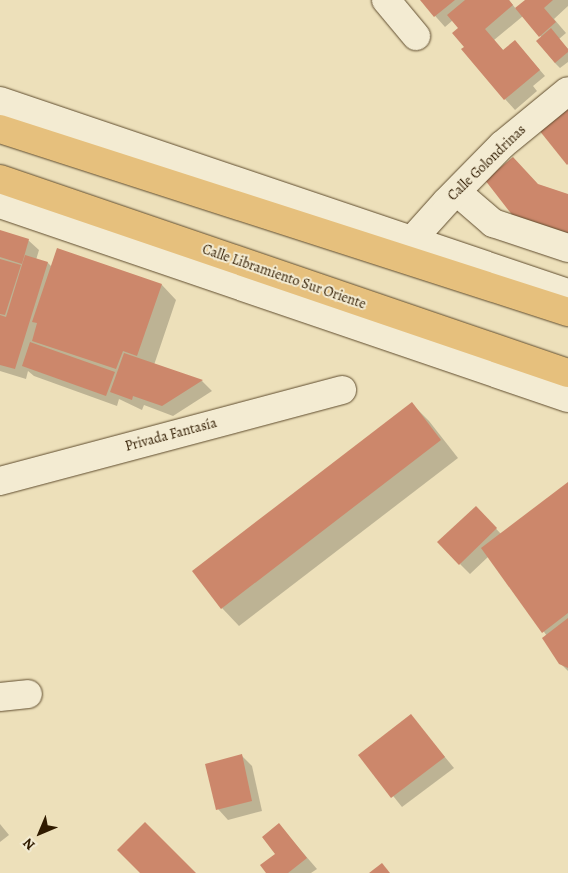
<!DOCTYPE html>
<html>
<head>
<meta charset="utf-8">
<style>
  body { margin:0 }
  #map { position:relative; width:568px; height:873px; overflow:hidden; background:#ede0ba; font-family:Alegreya,serif }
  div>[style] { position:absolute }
  .shadow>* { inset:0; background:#0003 }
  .building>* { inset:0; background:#cc876b }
  .roads { filter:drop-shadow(0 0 1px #5f4c2e) drop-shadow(0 0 1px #5f4c2e) }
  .street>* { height:28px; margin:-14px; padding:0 14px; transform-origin:14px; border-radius:14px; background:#f3ebd2 }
  .primary>* { height:28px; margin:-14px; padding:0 14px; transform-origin:14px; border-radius:14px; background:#e6c07d }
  span { translate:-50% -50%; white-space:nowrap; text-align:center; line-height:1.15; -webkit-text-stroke:4px #f3ebd2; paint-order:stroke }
  .street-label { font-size:14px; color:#301b00 }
  .north { position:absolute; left:15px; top:808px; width:50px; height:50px; -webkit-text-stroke:4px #f3ebd2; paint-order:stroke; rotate:225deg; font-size:14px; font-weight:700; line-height:20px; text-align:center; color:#301b00 }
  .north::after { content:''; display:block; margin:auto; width:18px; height:22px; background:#301b00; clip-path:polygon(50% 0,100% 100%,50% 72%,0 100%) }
</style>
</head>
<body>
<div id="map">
  <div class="shadow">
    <i style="clip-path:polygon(421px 0,509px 0,516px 9px,527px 0,568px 0,568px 6px,554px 19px,566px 33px,559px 39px,568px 49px,568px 62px,560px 68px,555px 63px,538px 42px,542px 38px,523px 16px,494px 40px,504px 51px,520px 47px,545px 76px,533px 86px,537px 91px,515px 110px,505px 99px,466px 47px,460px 28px,453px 20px,445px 27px)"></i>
    <i style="clip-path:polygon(0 231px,28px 240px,39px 250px,36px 260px,48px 263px,52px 267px,162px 285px,176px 300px,154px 365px,202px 381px,212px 391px,173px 416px,144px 405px,142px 410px,119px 399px,117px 406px,34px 376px,28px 371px,26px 379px,0 371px)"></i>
    <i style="clip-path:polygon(412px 404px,429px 421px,458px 458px,239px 626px,222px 608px)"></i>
    <i style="clip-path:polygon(568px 484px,568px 671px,560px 663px,547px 636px,489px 556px,470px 574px,460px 564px,486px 518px,501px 534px)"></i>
    <i style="clip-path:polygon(411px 716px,454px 768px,402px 807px,360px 755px)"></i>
    <i style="clip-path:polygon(241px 755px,252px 766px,262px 811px,228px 820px,218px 809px)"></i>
    <i style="clip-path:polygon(0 824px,9px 835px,0 842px)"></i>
    <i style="clip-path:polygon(279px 825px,317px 869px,311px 873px,267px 873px,277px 854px)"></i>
  </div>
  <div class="building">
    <i style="clip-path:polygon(420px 0,455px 0,434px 17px)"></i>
    <i style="clip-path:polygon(465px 0,509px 0,513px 5px,485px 29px,503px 50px,515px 40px,540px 70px,504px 100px,461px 49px,464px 47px,452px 33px,458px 28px,447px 15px)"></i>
    <i style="clip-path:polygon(525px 0,553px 0,544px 8px,556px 22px,539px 37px,515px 8px)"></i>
    <i style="clip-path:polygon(551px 28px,568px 49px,568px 52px,555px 63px,536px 41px)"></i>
    <i style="clip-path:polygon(568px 106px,568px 164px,567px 165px,539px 130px)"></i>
    <i style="clip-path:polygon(513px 157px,538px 184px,568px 194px,568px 234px,513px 216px,485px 180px)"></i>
    <i style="clip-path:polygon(0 230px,29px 239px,22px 264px,0 257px)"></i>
    <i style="clip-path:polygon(57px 248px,162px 284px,137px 356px,123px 351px,116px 369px,32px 341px,37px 323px,32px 322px)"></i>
    <i style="clip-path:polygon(25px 255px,48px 262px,15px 369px,0 365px,0 315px,6px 317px)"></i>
    <i style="clip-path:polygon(0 259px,21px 265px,5px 315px,0 314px)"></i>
    <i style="clip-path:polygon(30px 342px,115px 372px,106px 396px,22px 366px)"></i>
    <i style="clip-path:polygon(124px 353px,203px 380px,162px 406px,133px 396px,132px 400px,110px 392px)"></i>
    <i style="clip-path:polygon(412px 402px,441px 440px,221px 609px,192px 571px)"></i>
    <i style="clip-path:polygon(568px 482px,568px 613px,542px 633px,481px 548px)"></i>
    <i style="clip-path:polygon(476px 506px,497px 528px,459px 565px,437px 542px)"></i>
    <i style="clip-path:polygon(568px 618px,568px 668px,559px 664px,542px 638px)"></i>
    <i style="clip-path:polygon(411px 714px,445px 757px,391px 798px,358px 755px)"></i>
    <i style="clip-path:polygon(242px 754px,252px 801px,216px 810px,205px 764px)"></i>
    <i style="clip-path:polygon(145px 822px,196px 873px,140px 873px,117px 850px)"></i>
    <i style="clip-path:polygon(279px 823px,307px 858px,288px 873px,266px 873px,260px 865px,275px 854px,262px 837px)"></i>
    <i style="clip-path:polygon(382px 863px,390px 873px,369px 873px)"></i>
  </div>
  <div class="roads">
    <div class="street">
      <i style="left:386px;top:0;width:47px;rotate:50.2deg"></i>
      <i style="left:0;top:101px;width:600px;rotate:18.68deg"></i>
      <i style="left:457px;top:192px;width:48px;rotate:40.7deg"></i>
      <i style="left:493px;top:223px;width:79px;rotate:18.4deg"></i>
      <i style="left:0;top:204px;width:600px;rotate:18.86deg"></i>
      <i style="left:411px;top:241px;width:52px;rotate:-48.1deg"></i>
      <i style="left:446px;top:202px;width:80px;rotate:-45.5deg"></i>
      <i style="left:502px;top:145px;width:85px;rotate:-39.3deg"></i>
      <i style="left:0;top:481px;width:354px;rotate:-14.9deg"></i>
      <i style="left:0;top:697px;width:28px;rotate:-6deg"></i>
    </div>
    <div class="primary">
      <i style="left:0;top:129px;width:597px;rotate:17.86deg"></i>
      <i style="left:0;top:179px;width:600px;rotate:18.86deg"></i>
    </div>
  </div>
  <div class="street-label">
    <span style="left:487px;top:163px;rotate:-44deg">Calle Golondrinas</span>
    <span style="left:284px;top:277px;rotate:19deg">Calle Libramiento Sur Oriente</span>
    <span style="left:171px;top:435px;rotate:-15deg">Privada Fantasía</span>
  </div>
  <div class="north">N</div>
</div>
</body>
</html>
